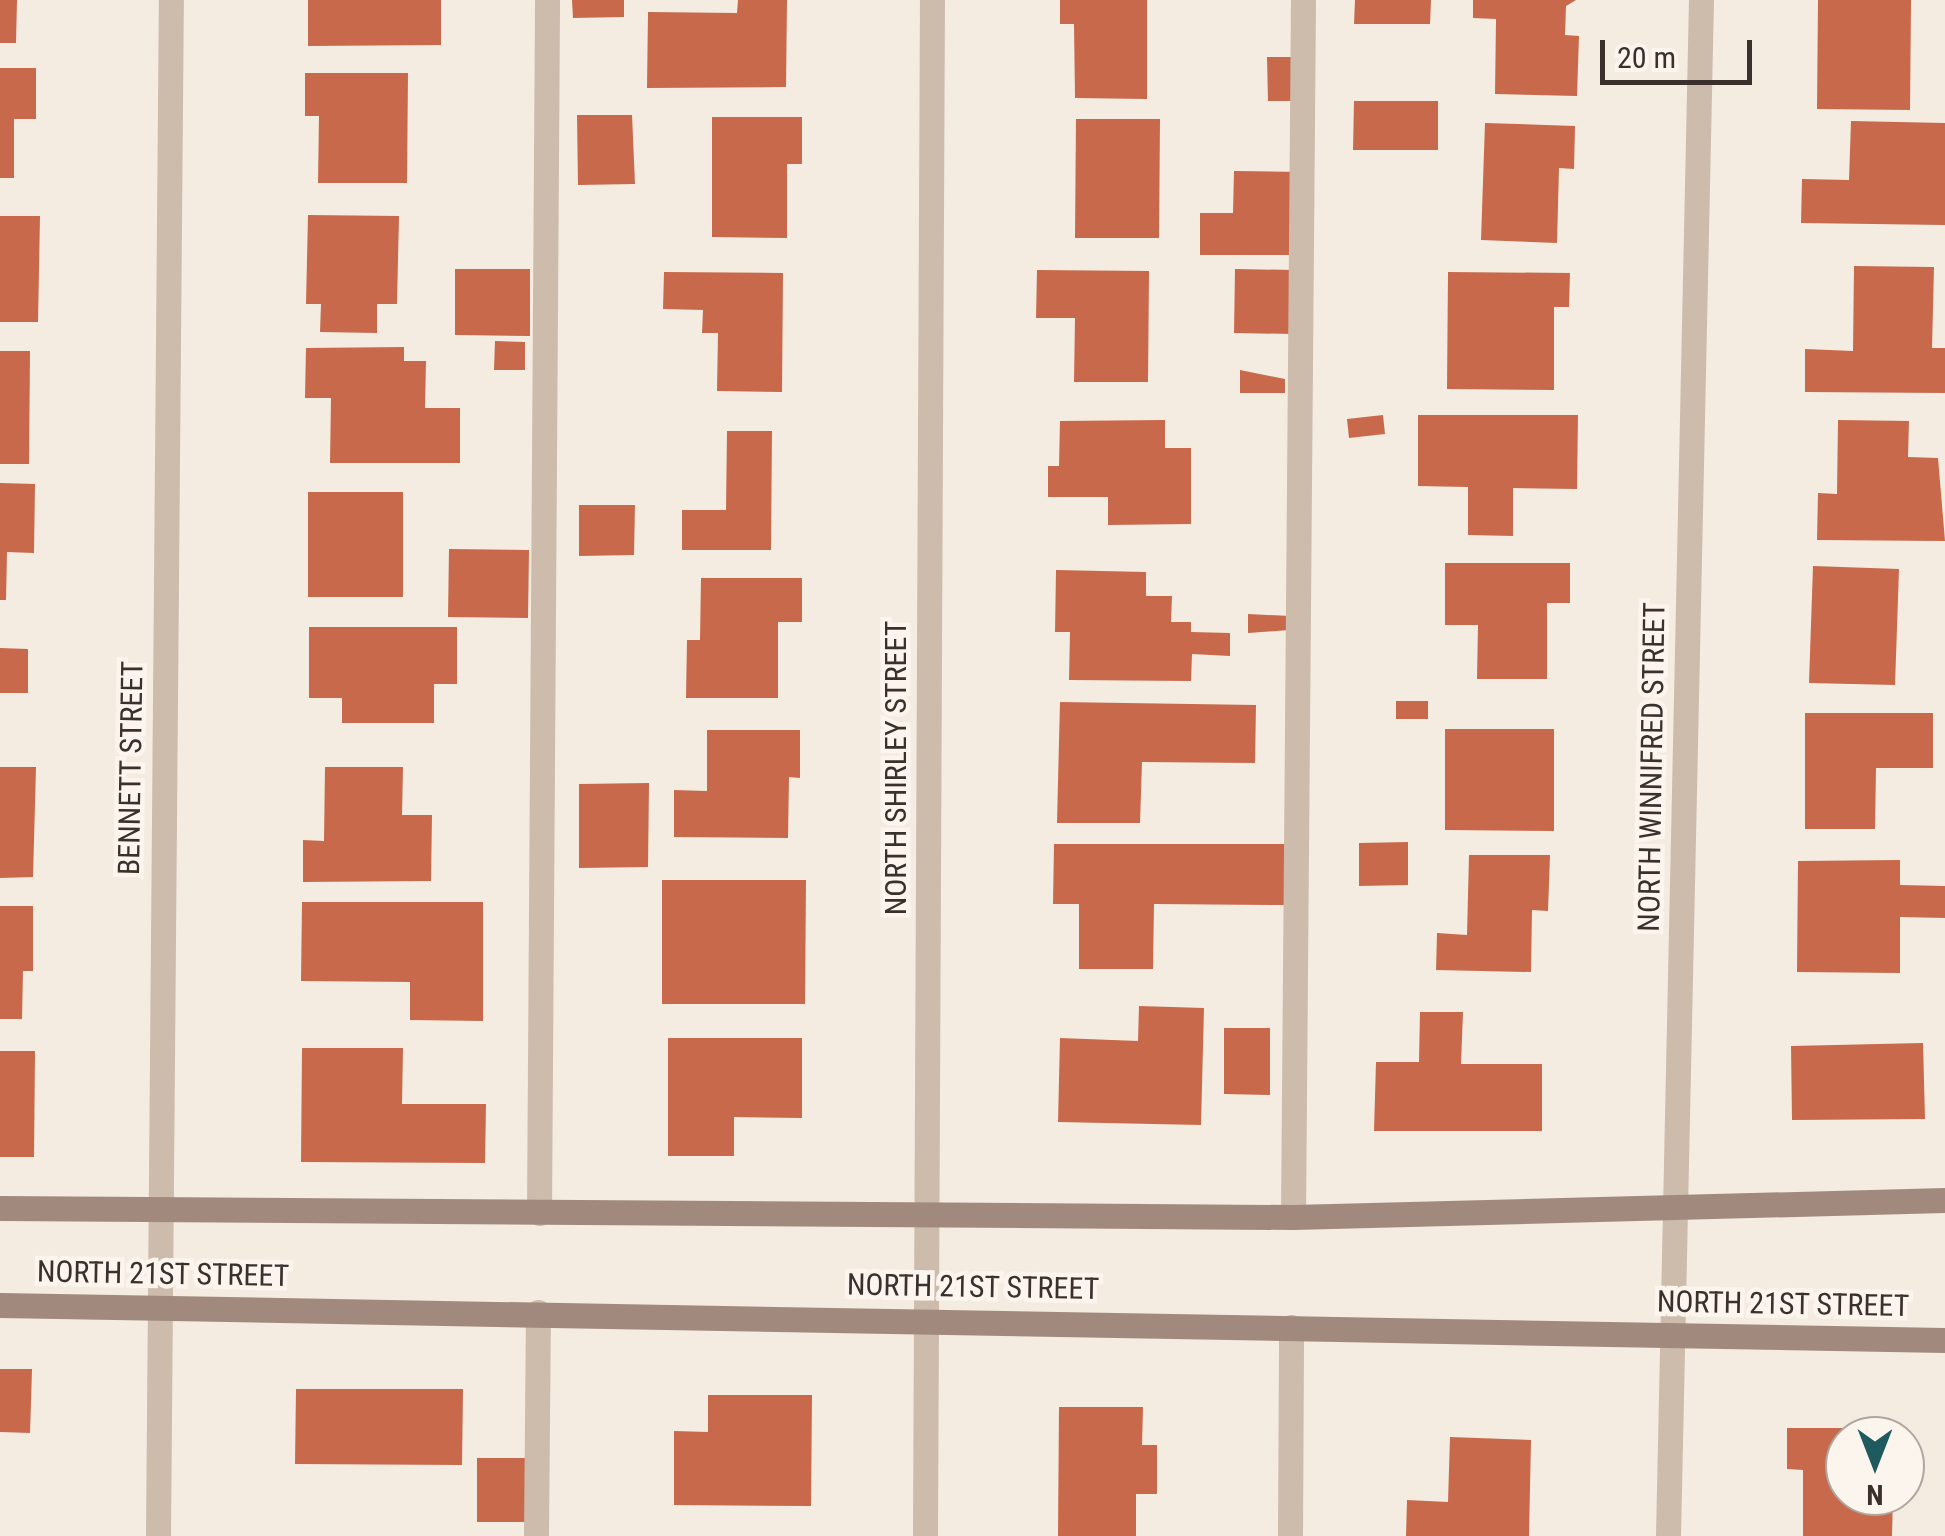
<!DOCTYPE html>
<html>
<head>
<meta charset="utf-8">
<style>
  body { margin:0 }
  #map { position:relative; width:1945px; height:1536px; overflow:hidden; background:#f4ebe1; font-family:"Roboto Condensed",sans-serif }
  div>[style] { position:absolute }
  .building>* { inset:0; background:#c8694b }
  .service>* { height:25px; margin:-12.5px; padding:0 12.5px; transform-origin:12.5px; border-radius:12.5px; background:#cdbbac }
  .minor>* { height:25px; margin:-12.5px; padding:0 12.5px; transform-origin:12.5px; border-radius:12.5px; background:#cdbbac }
  .secondary>* { height:25px; margin:-12.5px; padding:0 12.5px; transform-origin:12.5px; border-radius:12.5px; background:#a18a7d }
  span { translate:-50% -50%; white-space:nowrap; text-align:center; line-height:1.15; -webkit-text-stroke:9px #fbf5ee; paint-order:stroke }
  .street-label { font-size:30px; color:#3b302b }
  .north { position:absolute; left:1825px; top:1416px; width:100px; height:100px; box-sizing:border-box; background:#fbf5ee; border:2px solid #aea6a0; border-radius:50%; rotate:180deg; font-size:28px; font-weight:700; line-height:40px; text-align:center; color:#3b302b }
  .north::after { content:''; display:block; margin:auto; width:35px; height:45px; background:#1f5a5e; clip-path:polygon(50% 0,100% 100%,50% 72%,0 100%) }
  .scale { position:absolute; left:1600px; top:40px; width:152px; height:45px; box-sizing:border-box; border:5px solid #3b302b; border-top:0; padding-left:12px; font-size:30px; line-height:35px; white-space:nowrap; color:#3b302b; -webkit-text-stroke:8px #fbf5ee; paint-order:stroke }
</style>
</head>
<body>
<div id="map">
  <div class="building">
    <i style="clip-path:polygon(0 0,17px 0,16px 43px,0 43px)"></i>
    <i style="clip-path:polygon(308px 0,441px 0,441px 45px,308px 46px)"></i>
    <i style="clip-path:polygon(572px 0,624px 0,624px 17px,573px 18px)"></i>
    <i style="clip-path:polygon(738px 0,787px 0,786px 87px,647px 88px,648px 12px,737px 13px)"></i>
    <i style="clip-path:polygon(1060px 0,1147px 0,1147px 99px,1075px 98px,1074px 24px,1060px 24px)"></i>
    <i style="clip-path:polygon(1355px 0,1431px 0,1430px 24px,1354px 24px)"></i>
    <i style="clip-path:polygon(1473px 0,1576px 0,1566px 6px,1565px 35px,1579px 36px,1577px 96px,1495px 94px,1496px 19px,1473px 18px)"></i>
    <i style="clip-path:polygon(1818px 0,1911px 0,1910px 110px,1817px 109px)"></i>
    <i style="clip-path:polygon(1267px 57px,1293px 57px,1293px 101px,1268px 101px)"></i>
    <i style="clip-path:polygon(0 68px,36px 68px,36px 119px,14px 119px,14px 178px,0 178px)"></i>
    <i style="clip-path:polygon(305px 73px,408px 73px,407px 183px,318px 183px,319px 116px,305px 116px)"></i>
    <i style="clip-path:polygon(1354px 101px,1438px 101px,1438px 150px,1353px 150px)"></i>
    <i style="clip-path:polygon(577px 115px,632px 115px,635px 184px,578px 185px)"></i>
    <i style="clip-path:polygon(712px 117px,802px 117px,802px 164px,787px 164px,787px 238px,712px 237px)"></i>
    <i style="clip-path:polygon(1076px 119px,1160px 119px,1159px 238px,1075px 238px)"></i>
    <i style="clip-path:polygon(1851px 121px,1945px 123px,1945px 225px,1801px 223px,1802px 179px,1849px 180px)"></i>
    <i style="clip-path:polygon(1485px 123px,1575px 126px,1574px 169px,1559px 168px,1557px 243px,1481px 240px)"></i>
    <i style="clip-path:polygon(1234px 171px,1300px 172px,1300px 255px,1200px 255px,1200px 213px,1233px 213px)"></i>
    <i style="clip-path:polygon(308px 215px,399px 216px,397px 304px,377px 304px,377px 333px,320px 332px,321px 304px,306px 304px)"></i>
    <i style="clip-path:polygon(0 216px,40px 216px,38px 322px,0 322px)"></i>
    <i style="clip-path:polygon(1854px 266px,1934px 267px,1932px 348px,1945px 348px,1945px 393px,1805px 392px,1805px 349px,1853px 351px)"></i>
    <i style="clip-path:polygon(455px 269px,530px 269px,530px 336px,455px 335px)"></i>
    <i style="clip-path:polygon(1235px 269px,1294px 270px,1293px 334px,1234px 333px)"></i>
    <i style="clip-path:polygon(1037px 270px,1149px 271px,1148px 382px,1074px 382px,1075px 318px,1036px 318px)"></i>
    <i style="clip-path:polygon(664px 272px,783px 273px,782px 392px,717px 391px,718px 333px,702px 333px,703px 310px,663px 309px)"></i>
    <i style="clip-path:polygon(1448px 272px,1570px 273px,1569px 307px,1554px 307px,1554px 390px,1447px 389px)"></i>
    <i style="clip-path:polygon(495px 341px,525px 342px,525px 370px,494px 370px)"></i>
    <i style="clip-path:polygon(404px 347px,404px 361px,426px 361px,425px 408px,460px 408px,460px 463px,330px 463px,331px 398px,305px 398px,306px 348px)"></i>
    <i style="clip-path:polygon(0 351px,30px 351px,29px 464px,0 464px)"></i>
    <i style="clip-path:polygon(1240px 370px,1285px 379px,1285px 393px,1240px 393px)"></i>
    <i style="clip-path:polygon(1383px 415px,1385px 434px,1349px 438px,1347px 419px)"></i>
    <i style="clip-path:polygon(1418px 415px,1578px 415px,1577px 489px,1513px 488px,1513px 536px,1468px 535px,1468px 487px,1418px 486px)"></i>
    <i style="clip-path:polygon(1165px 420px,1165px 448px,1191px 448px,1191px 524px,1108px 525px,1108px 497px,1048px 497px,1048px 466px,1059px 466px,1060px 421px)"></i>
    <i style="clip-path:polygon(1838px 420px,1909px 421px,1908px 457px,1938px 458px,1945px 541px,1817px 540px,1818px 493px,1837px 494px)"></i>
    <i style="clip-path:polygon(727px 431px,772px 431px,771px 550px,682px 550px,682px 510px,726px 510px)"></i>
    <i style="clip-path:polygon(0 483px,35px 484px,34px 553px,7px 552px,6px 600px,0 600px)"></i>
    <i style="clip-path:polygon(308px 492px,403px 492px,403px 597px,308px 597px)"></i>
    <i style="clip-path:polygon(579px 505px,635px 505px,634px 555px,579px 556px)"></i>
    <i style="clip-path:polygon(449px 549px,529px 550px,528px 618px,448px 617px)"></i>
    <i style="clip-path:polygon(1445px 563px,1570px 563px,1570px 603px,1547px 603px,1547px 679px,1477px 679px,1478px 625px,1445px 625px)"></i>
    <i style="clip-path:polygon(1813px 566px,1899px 569px,1895px 685px,1809px 683px)"></i>
    <i style="clip-path:polygon(1056px 570px,1146px 572px,1146px 596px,1172px 596px,1171px 622px,1191px 622px,1191px 632px,1230px 633px,1230px 656px,1192px 654px,1191px 681px,1069px 680px,1070px 632px,1055px 632px)"></i>
    <i style="clip-path:polygon(701px 578px,802px 578px,802px 622px,778px 622px,778px 698px,686px 698px,687px 640px,700px 640px)"></i>
    <i style="clip-path:polygon(1248px 614px,1290px 616px,1289px 630px,1248px 633px)"></i>
    <i style="clip-path:polygon(309px 627px,457px 627px,457px 684px,434px 684px,434px 723px,342px 723px,342px 698px,309px 698px)"></i>
    <i style="clip-path:polygon(0 648px,28px 649px,28px 693px,0 693px)"></i>
    <i style="clip-path:polygon(1396px 701px,1428px 701px,1428px 719px,1396px 719px)"></i>
    <i style="clip-path:polygon(1060px 702px,1256px 705px,1255px 763px,1142px 762px,1140px 823px,1057px 823px)"></i>
    <i style="clip-path:polygon(1805px 713px,1933px 713px,1933px 768px,1876px 768px,1875px 829px,1805px 829px)"></i>
    <i style="clip-path:polygon(1445px 729px,1554px 729px,1554px 831px,1445px 830px)"></i>
    <i style="clip-path:polygon(707px 730px,800px 730px,800px 778px,789px 777px,788px 838px,674px 837px,674px 790px,707px 791px)"></i>
    <i style="clip-path:polygon(0 767px,36px 767px,33px 877px,0 878px)"></i>
    <i style="clip-path:polygon(325px 767px,403px 767px,402px 815px,432px 815px,431px 881px,303px 882px,303px 840px,324px 841px)"></i>
    <i style="clip-path:polygon(649px 783px,648px 867px,579px 868px,579px 784px)"></i>
    <i style="clip-path:polygon(1408px 842px,1408px 885px,1359px 886px,1359px 843px)"></i>
    <i style="clip-path:polygon(1054px 844px,1287px 844px,1286px 905px,1154px 904px,1153px 969px,1079px 969px,1079px 904px,1053px 904px)"></i>
    <i style="clip-path:polygon(1469px 855px,1550px 855px,1548px 911px,1532px 910px,1531px 972px,1436px 970px,1437px 933px,1467px 935px)"></i>
    <i style="clip-path:polygon(1900px 860px,1900px 885px,1945px 886px,1945px 918px,1900px 917px,1900px 973px,1797px 972px,1798px 861px)"></i>
    <i style="clip-path:polygon(662px 880px,806px 880px,805px 1004px,662px 1004px)"></i>
    <i style="clip-path:polygon(302px 902px,483px 902px,483px 1021px,410px 1020px,410px 982px,301px 981px)"></i>
    <i style="clip-path:polygon(0 906px,33px 906px,33px 971px,23px 971px,22px 1019px,0 1019px)"></i>
    <i style="clip-path:polygon(1139px 1006px,1204px 1008px,1201px 1125px,1058px 1122px,1060px 1038px,1138px 1041px)"></i>
    <i style="clip-path:polygon(1420px 1012px,1463px 1012px,1461px 1064px,1542px 1064px,1542px 1131px,1374px 1131px,1376px 1062px,1419px 1062px)"></i>
    <i style="clip-path:polygon(1224px 1028px,1270px 1028px,1270px 1095px,1224px 1094px)"></i>
    <i style="clip-path:polygon(668px 1038px,802px 1038px,802px 1118px,734px 1117px,734px 1156px,668px 1156px)"></i>
    <i style="clip-path:polygon(1923px 1043px,1925px 1119px,1792px 1120px,1791px 1046px)"></i>
    <i style="clip-path:polygon(302px 1048px,403px 1048px,402px 1104px,486px 1104px,485px 1163px,301px 1162px)"></i>
    <i style="clip-path:polygon(0 1051px,35px 1051px,34px 1157px,0 1157px)"></i>
    <i style="clip-path:polygon(0 1369px,32px 1369px,30px 1433px,0 1432px)"></i>
    <i style="clip-path:polygon(296px 1389px,463px 1389px,462px 1465px,295px 1464px)"></i>
    <i style="clip-path:polygon(708px 1395px,812px 1395px,811px 1506px,674px 1505px,674px 1431px,708px 1432px)"></i>
    <i style="clip-path:polygon(1059px 1407px,1143px 1407px,1142px 1445px,1157px 1445px,1157px 1494px,1136px 1494px,1136px 1536px,1058px 1536px)"></i>
    <i style="clip-path:polygon(1787px 1428px,1876px 1428px,1876px 1436px,1845px 1436px,1845px 1496px,1893px 1496px,1892px 1536px,1803px 1536px,1803px 1470px,1787px 1469px)"></i>
    <i style="clip-path:polygon(1450px 1437px,1531px 1440px,1529px 1536px,1406px 1536px,1407px 1500px,1448px 1502px)"></i>
    <i style="clip-path:polygon(477px 1458px,529px 1458px,529px 1522px,477px 1522px)"></i>
  </div>
  <div class="service">
    <i style="left:539px;top:1213px;width:1213px;rotate:-89.62deg"></i>
    <i style="left:1293px;top:1217px;width:1217px;rotate:-89.53deg"></i>
    <i style="left:536px;top:1536px;width:224px;rotate:-89.5deg"></i>
    <i style="left:1290px;top:1536px;width:209px;rotate:-89.7deg"></i>
  </div>
  <div class="minor">
    <i style="left:158px;top:1536px;width:1536px;rotate:-89.52deg"></i>
    <i style="left:925px;top:1536px;width:1536px;rotate:-89.74deg"></i>
    <i style="left:1668px;top:1536px;width:1536px;rotate:-88.77deg"></i>
  </div>
  <div class="secondary">
    <i style="left:0;top:1208px;width:1293px;rotate:0.4deg"></i>
    <i style="left:1293px;top:1217px;width:652px;rotate:-1.49deg"></i>
    <i style="left:0;top:1305px;width:1945px;rotate:1.03deg"></i>
  </div>
  <div class="street-label">
    <span style="left:1652px;top:767px;rotate:-89deg">NORTH WINNIFRED STREET</span>
    <span style="left:131px;top:768px;rotate:-89deg">BENNETT STREET</span>
    <span style="left:896px;top:768px;rotate:-90deg">NORTH SHIRLEY STREET</span>
    <span style="left:163px;top:1274px;rotate:1deg">NORTH 21ST STREET</span>
    <span style="left:973px;top:1287px;rotate:1deg">NORTH 21ST STREET</span>
    <span style="left:1783px;top:1304px;rotate:1deg">NORTH 21ST STREET</span>
  </div>
  <div class="north">N</div>
  <div class="scale">20 m</div>
</div>
</body>
</html>
